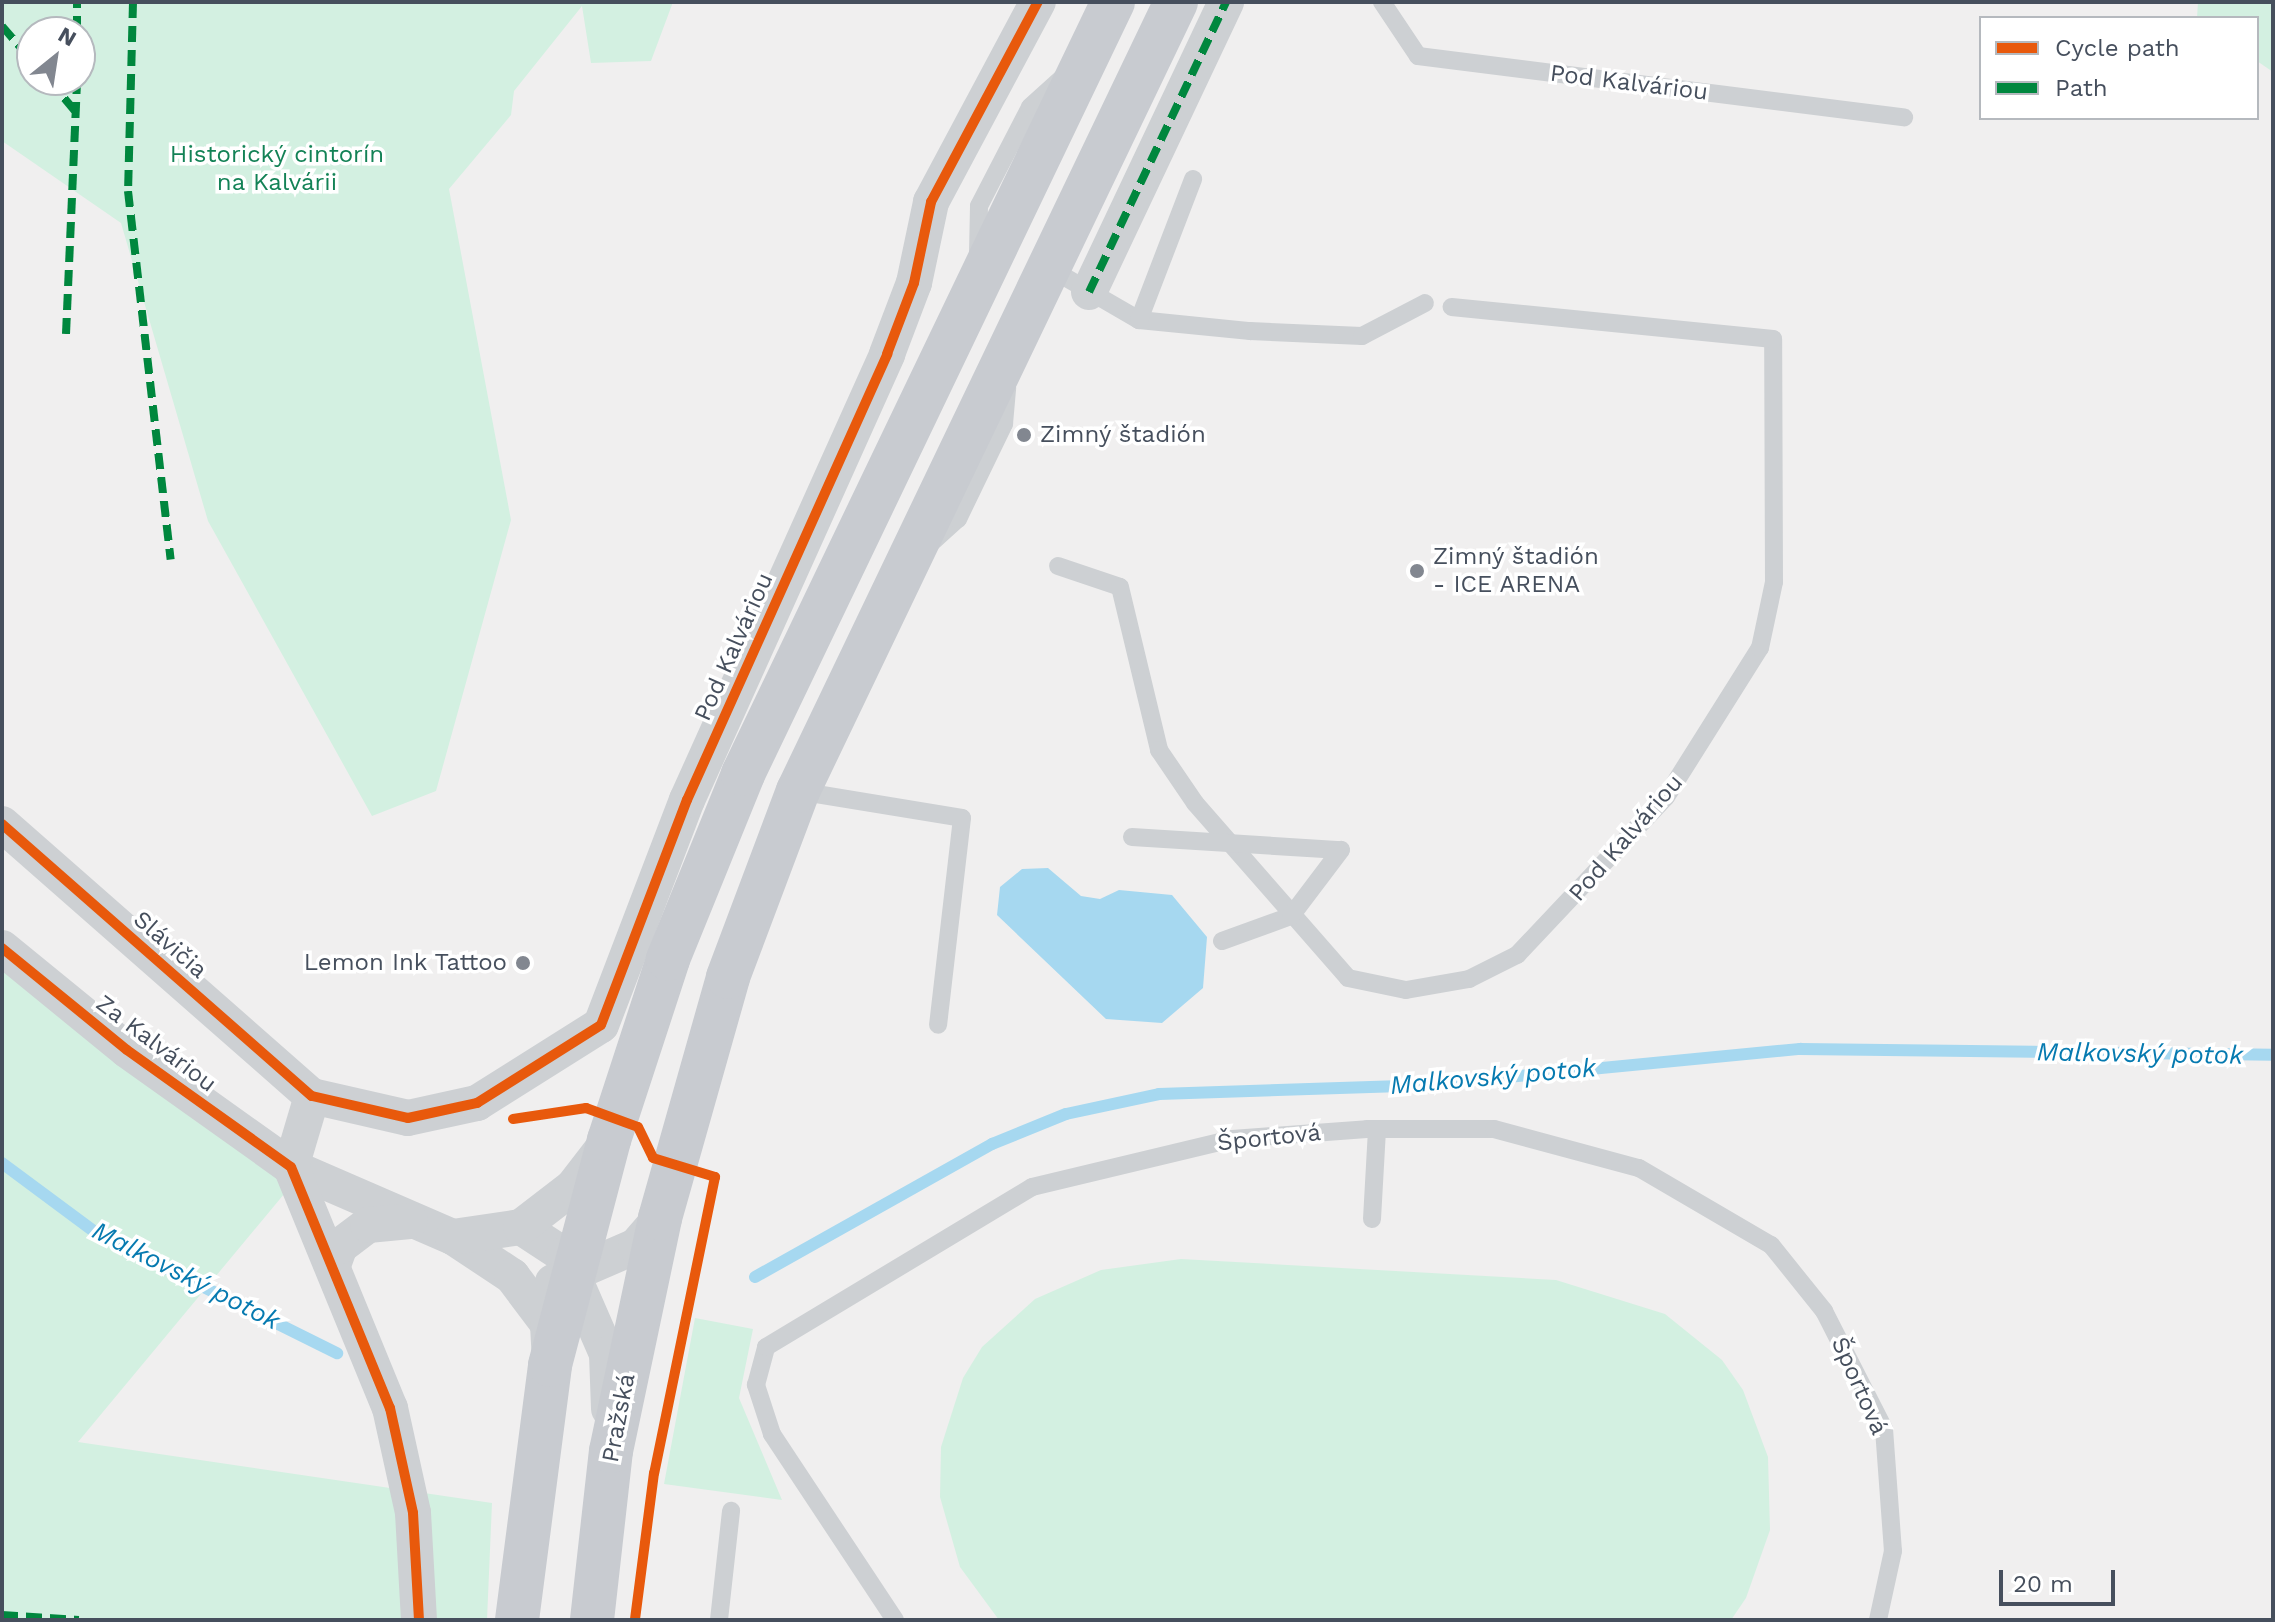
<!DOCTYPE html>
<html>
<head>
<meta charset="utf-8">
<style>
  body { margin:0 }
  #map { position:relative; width:2275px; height:1622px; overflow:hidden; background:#f0efef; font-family:"Work Sans",sans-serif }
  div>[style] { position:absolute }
  .green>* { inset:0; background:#d3f0e1 }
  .water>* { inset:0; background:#a6d8f0 }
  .stream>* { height:12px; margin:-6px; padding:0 6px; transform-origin:6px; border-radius:6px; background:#a6d8f0 }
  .lane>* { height:18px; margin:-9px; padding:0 9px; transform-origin:9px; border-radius:9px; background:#cdd0d3 }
  .street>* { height:36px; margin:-18px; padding:0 18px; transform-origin:18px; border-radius:18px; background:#cdd0d3 }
  .primary>* { height:44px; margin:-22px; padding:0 22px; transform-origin:22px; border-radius:22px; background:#c8cbd0 }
  .quiet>* { height:8px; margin-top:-4px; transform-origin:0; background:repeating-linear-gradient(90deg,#00873e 0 16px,transparent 0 24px) }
  .cycleway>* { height:10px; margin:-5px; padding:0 5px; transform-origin:5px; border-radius:5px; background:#e8590c }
  .dots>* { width:22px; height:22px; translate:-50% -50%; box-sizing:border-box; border:4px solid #fff; border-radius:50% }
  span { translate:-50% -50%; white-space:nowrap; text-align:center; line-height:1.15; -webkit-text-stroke:7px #fff; paint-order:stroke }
  .street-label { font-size:24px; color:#464f5d }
  .park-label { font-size:24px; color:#138256 }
  .poi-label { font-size:24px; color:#464f5d }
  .left { translate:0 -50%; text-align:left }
  .right { translate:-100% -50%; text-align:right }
  .water-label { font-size:26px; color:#067ab0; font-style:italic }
  .frame { position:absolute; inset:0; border:4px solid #464f5d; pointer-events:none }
  .legend { position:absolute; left:1979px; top:16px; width:280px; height:104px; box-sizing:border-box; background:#fff; border:2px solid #b5b9be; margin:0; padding:10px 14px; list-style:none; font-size:24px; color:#464f5d }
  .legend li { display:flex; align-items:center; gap:16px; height:40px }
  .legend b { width:40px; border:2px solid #b5b9be }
  .north { position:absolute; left:16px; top:16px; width:80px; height:80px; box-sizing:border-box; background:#fff; border:2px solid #b5b9be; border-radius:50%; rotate:30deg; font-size:22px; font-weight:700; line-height:32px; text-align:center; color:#464f5d }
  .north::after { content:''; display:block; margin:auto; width:28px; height:36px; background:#828790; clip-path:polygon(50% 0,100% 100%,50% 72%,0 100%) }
  .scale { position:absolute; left:1999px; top:1570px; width:116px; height:36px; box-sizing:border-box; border:4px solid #464f5d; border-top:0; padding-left:10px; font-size:24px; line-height:28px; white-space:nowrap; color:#464f5d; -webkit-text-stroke:6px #fff; paint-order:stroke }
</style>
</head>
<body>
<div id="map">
  <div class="green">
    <i style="clip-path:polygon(evenodd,2px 2px,673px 2px,651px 61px,591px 63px,582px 6px,514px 91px,511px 115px,449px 189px,511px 520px,436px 791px,372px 816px,208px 521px,121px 223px,2px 141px,2px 2px,80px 32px,80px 80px,32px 80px,32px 32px,80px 32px)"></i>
    <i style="clip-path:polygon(2198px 2px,2273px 2px,2273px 72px,2257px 61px,2257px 18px,2197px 18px)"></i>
    <i style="clip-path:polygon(2px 955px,304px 1170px,78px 1442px,492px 1503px,487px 1620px,2px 1620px)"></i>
    <i style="clip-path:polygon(1181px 1259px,1556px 1280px,1665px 1314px,1722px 1360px,1743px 1390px,1768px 1457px,1770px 1530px,1746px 1598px,1731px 1620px,999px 1620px,960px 1567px,940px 1497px,941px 1447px,963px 1378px,982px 1347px,1035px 1299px,1101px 1270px)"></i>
    <i style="clip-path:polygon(695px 1318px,753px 1329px,739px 1398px,782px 1500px,664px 1484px)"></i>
  </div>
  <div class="water">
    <i style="clip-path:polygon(1048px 868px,1081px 896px,1100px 899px,1119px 890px,1172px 895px,1207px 937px,1203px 988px,1162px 1023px,1106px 1019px,997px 915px,1000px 887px,1022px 869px)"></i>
  </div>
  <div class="stream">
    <i style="left:2px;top:1163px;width:121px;rotate:36.6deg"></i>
    <i style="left:99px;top:1235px;width:266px;rotate:26.4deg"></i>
    <i style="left:755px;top:1277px;width:272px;rotate:-29.3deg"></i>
    <i style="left:992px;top:1144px;width:80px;rotate:-22.1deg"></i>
    <i style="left:1066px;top:1114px;width:95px;rotate:-12.1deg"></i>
    <i style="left:1159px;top:1094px;width:266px;rotate:-1.9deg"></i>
    <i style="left:1425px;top:1085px;width:377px;rotate:-5.5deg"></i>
    <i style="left:1800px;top:1049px;width:473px;rotate:0.7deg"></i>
  </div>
  <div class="lane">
    <i style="left:1382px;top:2px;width:65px;rotate:56.3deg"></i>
    <i style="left:1418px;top:56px;width:490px;rotate:7.2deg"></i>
    <i style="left:978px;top:254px;width:48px;rotate:-88.8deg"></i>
    <i style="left:979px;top:206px;width:111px;rotate:-62.7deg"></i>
    <i style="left:1030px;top:107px;width:43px;rotate:-42.2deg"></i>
    <i style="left:1051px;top:269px;width:102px;rotate:30.1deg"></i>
    <i style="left:1139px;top:320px;width:112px;rotate:5.7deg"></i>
    <i style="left:1250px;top:331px;width:112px;rotate:2.6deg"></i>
    <i style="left:1362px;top:336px;width:71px;rotate:-27.6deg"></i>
    <i style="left:1139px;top:320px;width:151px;rotate:-69deg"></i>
    <i style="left:931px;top:543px;width:36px;rotate:-42deg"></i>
    <i style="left:958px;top:519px;width:106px;rotate:-64.2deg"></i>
    <i style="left:1004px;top:424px;width:37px;rotate:-85deg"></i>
    <i style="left:1058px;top:566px;width:65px;rotate:18.7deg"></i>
    <i style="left:1120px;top:587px;width:168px;rotate:76.5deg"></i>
    <i style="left:1159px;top:750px;width:64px;rotate:55.8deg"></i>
    <i style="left:1195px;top:803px;width:232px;rotate:48.8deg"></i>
    <i style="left:1348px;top:978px;width:59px;rotate:11.7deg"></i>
    <i style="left:1406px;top:990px;width:64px;rotate:-9.9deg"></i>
    <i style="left:1469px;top:979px;width:54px;rotate:-26.6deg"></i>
    <i style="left:1517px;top:955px;width:217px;rotate:-46.7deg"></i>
    <i style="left:1666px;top:797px;width:176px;rotate:-57.8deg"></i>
    <i style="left:1760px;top:648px;width:67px;rotate:-78deg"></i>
    <i style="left:1774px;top:582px;width:243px;rotate:-90.2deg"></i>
    <i style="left:1773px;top:339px;width:323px;rotate:-174.3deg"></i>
    <i style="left:798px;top:791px;width:166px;rotate:9.3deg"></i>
    <i style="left:962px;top:818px;width:208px;rotate:96.6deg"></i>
    <i style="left:1132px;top:837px;width:209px;rotate:3.6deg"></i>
    <i style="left:1222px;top:941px;width:73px;rotate:-19.9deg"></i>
    <i style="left:1291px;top:916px;width:83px;rotate:-52.9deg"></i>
    <i style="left:1372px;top:1219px;width:90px;rotate:-86.8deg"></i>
    <i style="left:719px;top:1620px;width:110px;rotate:-83.7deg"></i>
    <i style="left:895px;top:1620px;width:223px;rotate:-123.5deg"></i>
    <i style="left:772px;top:1434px;width:52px;rotate:-108.1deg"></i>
    <i style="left:756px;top:1385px;width:39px;rotate:-75deg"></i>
    <i style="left:766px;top:1347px;width:310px;rotate:-31deg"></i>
    <i style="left:1032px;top:1187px;width:206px;rotate:-13.5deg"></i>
    <i style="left:1232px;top:1139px;width:135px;rotate:-4.2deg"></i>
    <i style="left:1367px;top:1129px;width:127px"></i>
    <i style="left:1494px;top:1129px;width:150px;rotate:15.1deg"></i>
    <i style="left:1639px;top:1168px;width:153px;rotate:30.3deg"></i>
    <i style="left:1771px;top:1245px;width:85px;rotate:51.2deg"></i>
    <i style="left:1824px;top:1311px;width:132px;rotate:63deg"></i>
    <i style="left:1884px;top:1429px;width:122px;rotate:85.8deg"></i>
    <i style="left:1893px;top:1551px;width:71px;rotate:102.3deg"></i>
  </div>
  <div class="street">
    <i style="left:1089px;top:292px;width:321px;rotate:-64.7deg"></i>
    <i style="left:2px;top:824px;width:412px;rotate:41.3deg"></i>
    <i style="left:312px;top:1096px;width:98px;rotate:12.9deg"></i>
    <i style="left:408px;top:1118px;width:71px;rotate:-12.3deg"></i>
    <i style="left:477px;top:1103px;width:146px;rotate:-32.2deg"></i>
    <i style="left:601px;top:1025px;width:241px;rotate:-69.1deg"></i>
    <i style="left:687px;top:800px;width:489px;rotate:-65.8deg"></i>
    <i style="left:887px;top:354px;width:76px;rotate:-69.2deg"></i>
    <i style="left:914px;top:283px;width:83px;rotate:-78.1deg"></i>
    <i style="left:931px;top:202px;width:227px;rotate:-61.9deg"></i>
    <i style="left:2px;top:948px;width:161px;rotate:39.2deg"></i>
    <i style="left:127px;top:1050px;width:201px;rotate:35.5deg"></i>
    <i style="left:291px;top:1167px;width:176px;rotate:23.4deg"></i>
    <i style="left:453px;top:1237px;width:71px;rotate:33.5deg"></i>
    <i style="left:512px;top:1276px;width:60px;rotate:53.1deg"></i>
    <i style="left:548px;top:1324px;width:35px;rotate:87deg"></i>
    <i style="left:291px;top:1167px;width:261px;rotate:67.7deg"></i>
    <i style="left:390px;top:1408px;width:107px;rotate:77.6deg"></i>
    <i style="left:413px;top:1513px;width:107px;rotate:86.8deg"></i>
    <i style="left:291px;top:1167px;width:74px;rotate:-73.5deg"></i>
    <i style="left:521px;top:1227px;width:51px;rotate:33.1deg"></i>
    <i style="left:564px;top:1255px;width:108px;rotate:66.5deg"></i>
    <i style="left:607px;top:1354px;width:55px;rotate:87.9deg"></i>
    <i style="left:453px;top:1237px;width:69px;rotate:-8.4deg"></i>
    <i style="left:521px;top:1227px;width:66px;rotate:-37.6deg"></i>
    <i style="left:573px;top:1187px;width:49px;rotate:-52.4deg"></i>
    <i style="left:333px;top:1265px;width:20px;rotate:-70deg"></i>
    <i style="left:340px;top:1246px;width:35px;rotate:-37deg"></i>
    <i style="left:368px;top:1225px;width:42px;rotate:-5.4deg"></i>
    <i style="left:553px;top:1282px;width:90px;rotate:-23.4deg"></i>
    <i style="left:636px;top:1246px;width:37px;rotate:-49deg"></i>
  </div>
  <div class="primary">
    <i style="left:517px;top:1620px;width:257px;rotate:-82.6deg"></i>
    <i style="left:550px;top:1365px;width:233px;rotate:-75.3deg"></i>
    <i style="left:609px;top:1140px;width:190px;rotate:-71.9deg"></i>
    <i style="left:668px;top:959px;width:200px;rotate:-67.9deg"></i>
    <i style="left:743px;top:774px;width:856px;rotate:-64.39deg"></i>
    <i style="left:592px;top:1620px;width:170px;rotate:-83.6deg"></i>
    <i style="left:611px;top:1451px;width:238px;rotate:-78.1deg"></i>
    <i style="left:660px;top:1218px;width:250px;rotate:-74.2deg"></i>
    <i style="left:728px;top:977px;width:199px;rotate:-69.4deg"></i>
    <i style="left:798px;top:791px;width:875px;rotate:-64.4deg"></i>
  </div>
  <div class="quiet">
    <i style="left:133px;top:2px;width:189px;rotate:91.5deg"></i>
    <i style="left:128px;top:191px;width:371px;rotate:83.4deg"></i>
    <i style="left:2px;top:26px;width:46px;rotate:49.4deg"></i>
    <i style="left:77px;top:32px;width:30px;rotate:-90deg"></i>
    <i style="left:49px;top:80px;width:40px;rotate:50deg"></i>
    <i style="left:1089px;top:292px;width:321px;rotate:-64.7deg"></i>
    <i style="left:66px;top:334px;width:254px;rotate:-87.5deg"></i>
    <i style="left:2px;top:1615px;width:77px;rotate:3.7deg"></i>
  </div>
  <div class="cycleway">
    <i style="left:2px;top:824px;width:412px;rotate:41.3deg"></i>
    <i style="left:312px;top:1096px;width:98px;rotate:12.9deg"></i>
    <i style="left:408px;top:1118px;width:71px;rotate:-12.3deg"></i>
    <i style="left:477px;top:1103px;width:146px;rotate:-32.2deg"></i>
    <i style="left:601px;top:1025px;width:241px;rotate:-69.1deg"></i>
    <i style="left:687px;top:800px;width:489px;rotate:-65.8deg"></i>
    <i style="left:887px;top:354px;width:76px;rotate:-69.2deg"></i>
    <i style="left:914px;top:283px;width:83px;rotate:-78.1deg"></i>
    <i style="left:931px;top:202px;width:227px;rotate:-61.9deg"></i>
    <i style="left:2px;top:948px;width:161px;rotate:39.2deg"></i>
    <i style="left:127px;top:1050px;width:201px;rotate:35.5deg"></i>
    <i style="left:291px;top:1167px;width:261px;rotate:67.7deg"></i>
    <i style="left:390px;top:1408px;width:107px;rotate:77.6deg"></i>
    <i style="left:413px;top:1513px;width:107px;rotate:86.8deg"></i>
    <i style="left:513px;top:1119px;width:74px;rotate:-8.6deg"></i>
    <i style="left:586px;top:1108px;width:55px;rotate:20.1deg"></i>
    <i style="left:638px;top:1127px;width:34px;rotate:64deg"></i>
    <i style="left:653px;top:1158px;width:65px;rotate:17deg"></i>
    <i style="left:715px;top:1177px;width:302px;rotate:101.6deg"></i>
    <i style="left:654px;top:1473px;width:148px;rotate:97.4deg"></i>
  </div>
  <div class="dots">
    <i style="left:1024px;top:435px;background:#828790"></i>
    <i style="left:1417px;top:571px;background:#828790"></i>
    <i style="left:523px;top:963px;background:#828790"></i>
  </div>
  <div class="street-label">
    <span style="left:1629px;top:83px;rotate:7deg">Pod Kalváriou</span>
    <span style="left:734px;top:647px;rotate:-66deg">Pod Kalváriou</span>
    <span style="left:1626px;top:838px;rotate:-49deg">Pod Kalváriou</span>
    <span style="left:170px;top:945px;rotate:41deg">Slávičia</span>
    <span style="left:156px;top:1044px;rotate:37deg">Za Kalváriou</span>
    <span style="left:1269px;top:1138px;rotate:-6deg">Športová</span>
    <span style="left:1859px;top:1386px;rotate:66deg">Športová</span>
    <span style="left:619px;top:1418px;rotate:-79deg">Pražská</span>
  </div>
  <div class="park-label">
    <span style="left:277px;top:169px">Historický cintorín<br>na Kalvárii</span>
  </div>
  <div class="poi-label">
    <span class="left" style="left:1040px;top:435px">Zimný štadión</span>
    <span class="left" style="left:1433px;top:571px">Zimný štadión<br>- ICE ARENA</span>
    <span class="right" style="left:507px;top:963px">Lemon Ink Tattoo</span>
  </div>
  <div class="water-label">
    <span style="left:2140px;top:1054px;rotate:1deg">Malkovský potok</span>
    <span style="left:1493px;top:1077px;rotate:-5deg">Malkovský potok</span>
    <span style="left:186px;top:1276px;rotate:27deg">Malkovský potok</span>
  </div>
  <div class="frame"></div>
  <ul class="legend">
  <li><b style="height:10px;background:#e8590c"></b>Cycle path</li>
  <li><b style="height:10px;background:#00873e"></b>Path</li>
  </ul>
  <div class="north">N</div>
  <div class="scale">20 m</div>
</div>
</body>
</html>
